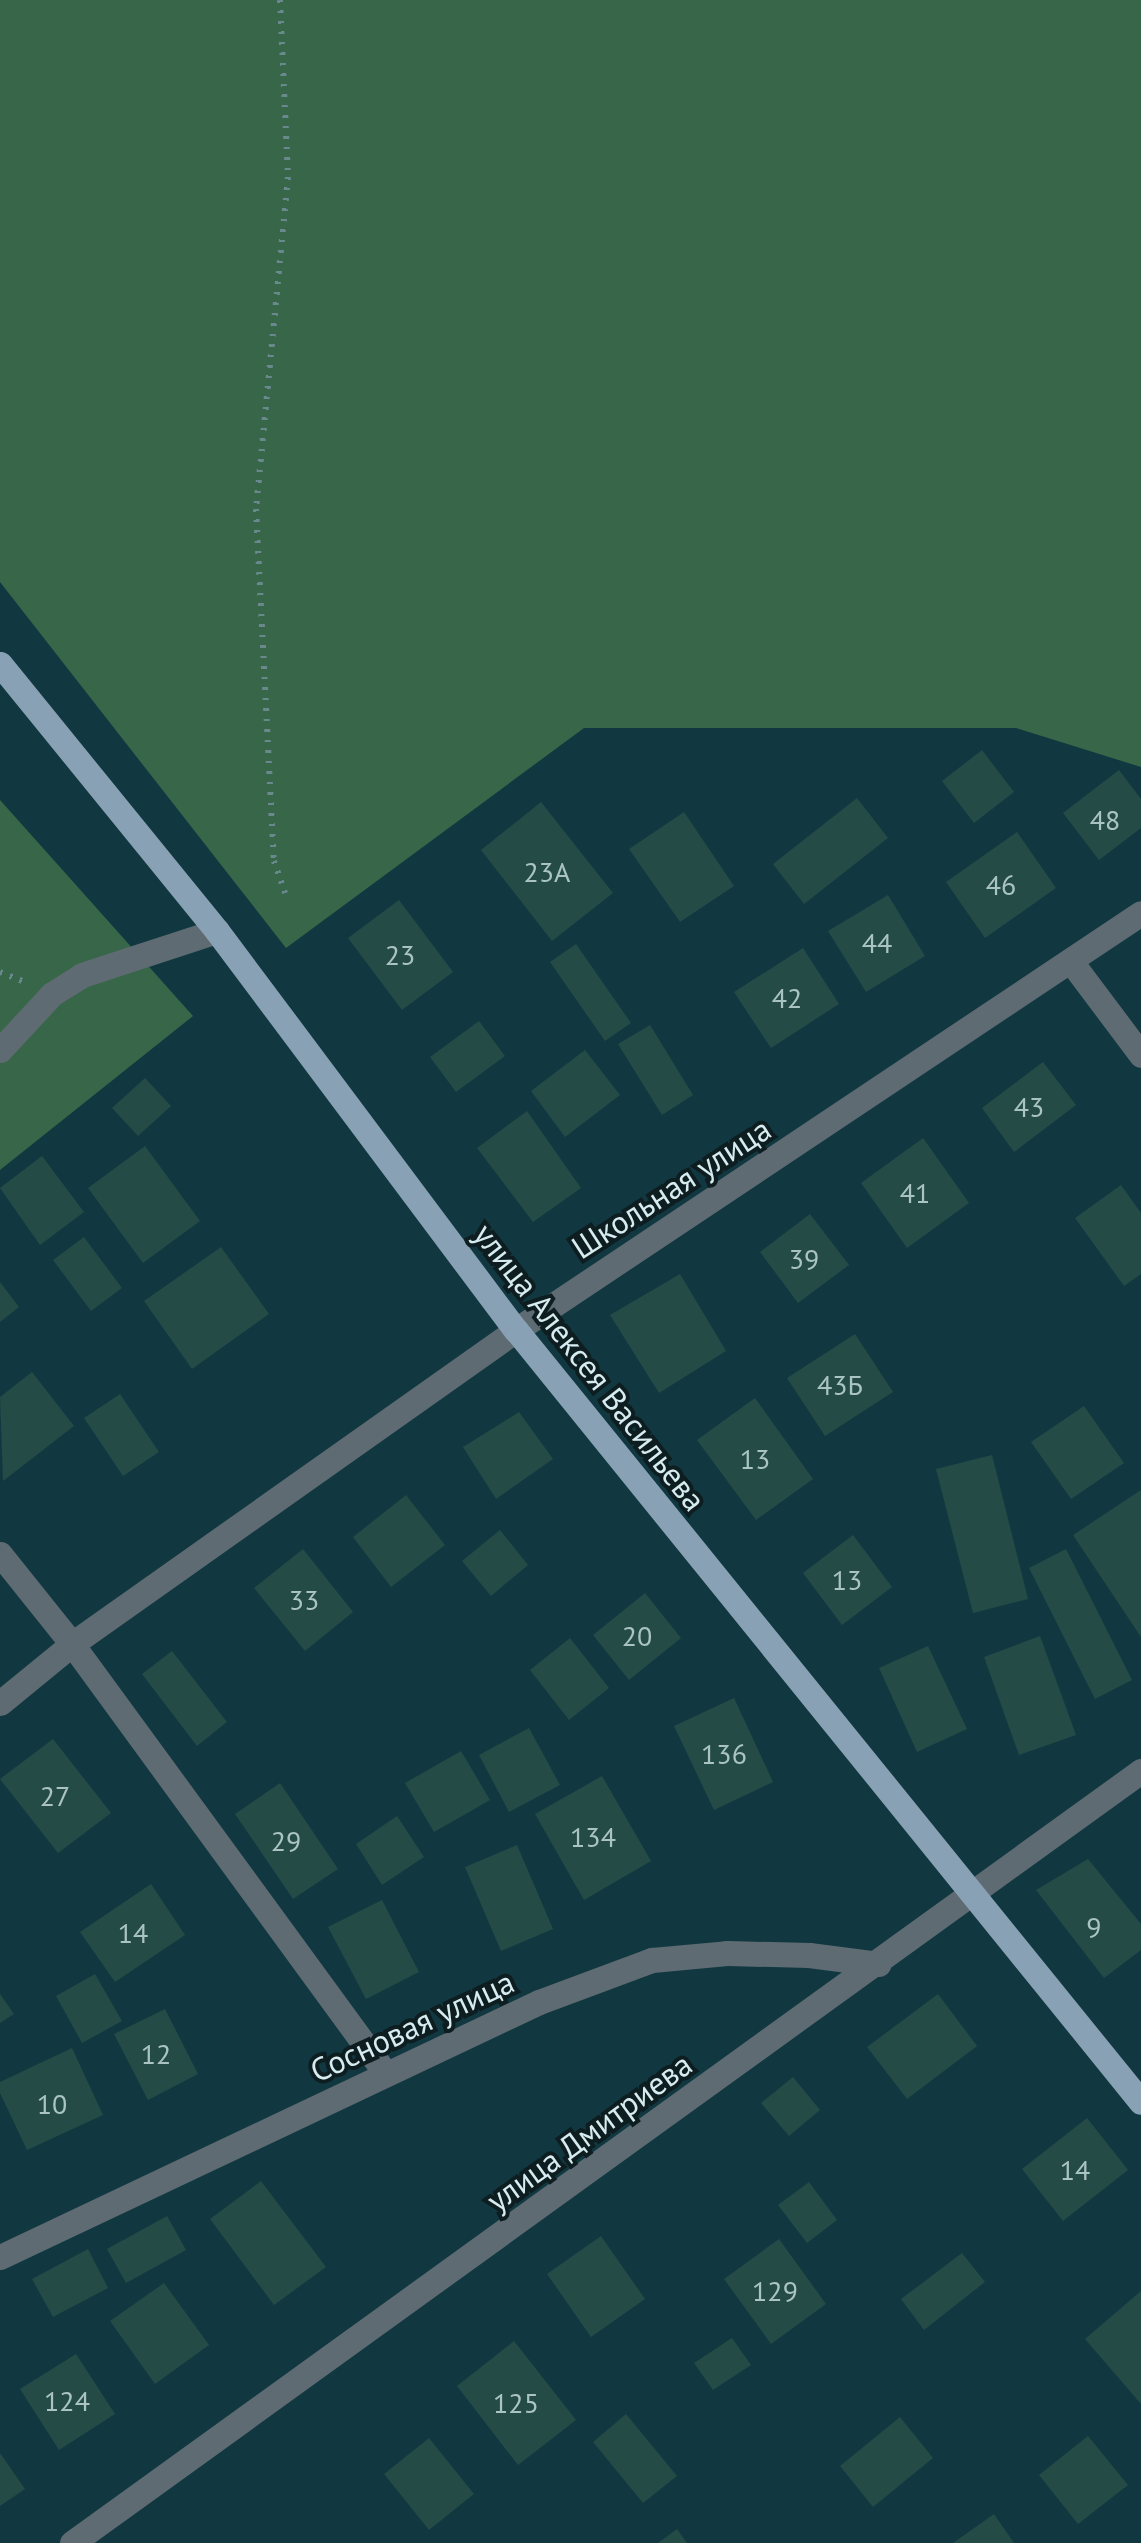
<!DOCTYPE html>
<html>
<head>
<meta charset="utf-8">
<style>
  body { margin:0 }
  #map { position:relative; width:1141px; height:2543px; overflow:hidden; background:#113840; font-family:"PT Sans",sans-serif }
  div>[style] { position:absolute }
  .forest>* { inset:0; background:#386648 }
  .building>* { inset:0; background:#254b46 }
  .path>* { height:6px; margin-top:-3px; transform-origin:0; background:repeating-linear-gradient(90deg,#6a898f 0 2.5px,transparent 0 10.5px) }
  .street>* { height:25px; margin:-12.5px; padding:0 12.5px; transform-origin:12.5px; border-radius:12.5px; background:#5f6b73 }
  .primary>* { height:25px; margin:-12.5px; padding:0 12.5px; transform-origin:12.5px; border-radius:12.5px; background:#89a1b4 }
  span { translate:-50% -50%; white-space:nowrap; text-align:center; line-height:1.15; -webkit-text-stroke:8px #0d1d20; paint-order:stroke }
  .number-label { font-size:28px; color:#aac4c6 }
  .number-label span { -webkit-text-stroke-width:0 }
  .street-label { font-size:32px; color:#d7ecf0 }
</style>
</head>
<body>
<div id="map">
  <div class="forest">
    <i style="clip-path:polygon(0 0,1141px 0,1141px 767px,1016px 728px,584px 728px,286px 948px,0 582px)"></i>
    <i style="clip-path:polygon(0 800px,193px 1016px,0 1170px)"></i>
  </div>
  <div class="building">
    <i style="clip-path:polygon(982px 750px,1014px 792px,974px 823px,942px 781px)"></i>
    <i style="clip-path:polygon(1119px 770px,1141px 799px,1141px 828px,1099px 860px,1063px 813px)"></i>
    <i style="clip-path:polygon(857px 798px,888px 838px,804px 904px,773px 864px)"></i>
    <i style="clip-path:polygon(541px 802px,613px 893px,552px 941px,481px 850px)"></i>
    <i style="clip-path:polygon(684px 812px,734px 886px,680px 922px,629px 849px)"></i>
    <i style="clip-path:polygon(1017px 832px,1056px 888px,985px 938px,946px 882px)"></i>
    <i style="clip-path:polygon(888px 895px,925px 956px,866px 992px,828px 931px)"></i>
    <i style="clip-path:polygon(399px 900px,453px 972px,402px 1010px,348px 938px)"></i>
    <i style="clip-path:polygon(576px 944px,631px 1023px,605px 1041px,550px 962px)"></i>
    <i style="clip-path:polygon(803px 948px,839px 1004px,771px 1048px,734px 992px)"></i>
    <i style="clip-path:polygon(479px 1021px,505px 1056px,456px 1092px,430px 1057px)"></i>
    <i style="clip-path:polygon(650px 1025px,693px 1095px,662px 1115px,618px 1044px)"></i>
    <i style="clip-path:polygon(585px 1050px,620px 1095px,565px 1137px,531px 1091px)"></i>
    <i style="clip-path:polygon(1043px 1062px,1076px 1105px,1014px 1152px,982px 1108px)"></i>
    <i style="clip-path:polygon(145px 1078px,171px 1106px,138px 1136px,112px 1108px)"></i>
    <i style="clip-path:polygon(527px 1111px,581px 1188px,533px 1222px,477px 1148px)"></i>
    <i style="clip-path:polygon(923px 1138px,969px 1203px,907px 1248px,861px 1183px)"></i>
    <i style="clip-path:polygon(145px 1146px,200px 1221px,143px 1263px,88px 1188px)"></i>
    <i style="clip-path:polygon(42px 1156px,84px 1212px,40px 1245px,0 1188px)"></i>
    <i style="clip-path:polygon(1121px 1185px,1141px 1213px,1141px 1274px,1124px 1286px,1075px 1218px)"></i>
    <i style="clip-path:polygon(810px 1214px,849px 1265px,798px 1303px,760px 1252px)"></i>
    <i style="clip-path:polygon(84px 1237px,122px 1288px,91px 1311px,53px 1260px)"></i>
    <i style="clip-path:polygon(221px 1247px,269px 1314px,192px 1369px,144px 1301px)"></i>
    <i style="clip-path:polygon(680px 1274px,726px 1351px,659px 1393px,610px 1315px)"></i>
    <i style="clip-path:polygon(0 1282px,19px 1307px,0 1322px)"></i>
    <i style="clip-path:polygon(855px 1334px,893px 1392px,825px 1436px,787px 1378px)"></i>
    <i style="clip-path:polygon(32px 1372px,74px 1426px,3px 1481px,0 1397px)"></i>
    <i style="clip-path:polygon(120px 1394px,159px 1452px,123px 1476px,84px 1418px)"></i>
    <i style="clip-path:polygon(755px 1398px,813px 1479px,756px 1520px,697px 1440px)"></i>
    <i style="clip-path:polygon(1084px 1406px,1124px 1463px,1071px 1499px,1031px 1442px)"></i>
    <i style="clip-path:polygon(519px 1412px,553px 1459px,496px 1499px,463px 1447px)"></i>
    <i style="clip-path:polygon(992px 1455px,1028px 1599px,973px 1613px,936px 1469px)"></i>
    <i style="clip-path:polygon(1141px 1490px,1141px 1637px,1073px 1535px)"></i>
    <i style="clip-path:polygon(406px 1495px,445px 1545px,391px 1587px,353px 1537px)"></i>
    <i style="clip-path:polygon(500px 1530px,528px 1565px,491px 1596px,462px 1561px)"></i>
    <i style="clip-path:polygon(853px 1535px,892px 1587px,842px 1625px,803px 1573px)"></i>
    <i style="clip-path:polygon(303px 1549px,353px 1612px,305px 1651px,254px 1588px)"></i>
    <i style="clip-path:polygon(1066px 1549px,1132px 1680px,1095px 1699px,1029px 1568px)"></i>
    <i style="clip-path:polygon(645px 1593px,681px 1638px,629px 1680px,593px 1635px)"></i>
    <i style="clip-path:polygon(1040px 1636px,1076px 1735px,1019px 1755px,984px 1657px)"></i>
    <i style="clip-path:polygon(570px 1638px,609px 1688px,569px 1720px,530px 1670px)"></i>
    <i style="clip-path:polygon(928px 1646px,967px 1729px,917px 1752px,879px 1668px)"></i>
    <i style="clip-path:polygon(172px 1651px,227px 1722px,197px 1746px,142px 1674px)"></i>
    <i style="clip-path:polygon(734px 1698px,773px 1782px,714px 1810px,674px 1726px)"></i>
    <i style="clip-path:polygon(529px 1728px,560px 1785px,509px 1812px,479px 1755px)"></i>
    <i style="clip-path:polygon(53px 1739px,111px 1813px,58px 1853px,0 1779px)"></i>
    <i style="clip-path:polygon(461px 1751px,490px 1800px,434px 1832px,405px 1783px)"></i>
    <i style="clip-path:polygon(602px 1776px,651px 1861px,584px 1900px,535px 1814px)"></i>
    <i style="clip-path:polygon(280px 1783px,338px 1869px,293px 1899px,235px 1814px)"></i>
    <i style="clip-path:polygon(397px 1816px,424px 1857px,382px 1885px,356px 1844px)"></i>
    <i style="clip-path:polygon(517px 1845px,553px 1929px,501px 1951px,465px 1867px)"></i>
    <i style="clip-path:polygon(1088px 1859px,1141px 1924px,1141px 1950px,1104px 1978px,1036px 1890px)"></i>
    <i style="clip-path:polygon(151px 1884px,185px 1935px,115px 1982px,80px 1932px)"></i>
    <i style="clip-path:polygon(382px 1900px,419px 1972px,366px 1999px,328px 1927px)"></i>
    <i style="clip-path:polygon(95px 1974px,122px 2021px,82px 2043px,56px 1996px)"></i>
    <i style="clip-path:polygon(0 1994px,14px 2014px,0 2023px)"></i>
    <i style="clip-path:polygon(938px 1994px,977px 2046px,907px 2099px,867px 2047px)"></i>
    <i style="clip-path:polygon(165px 2009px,198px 2074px,148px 2100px,114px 2034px)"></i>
    <i style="clip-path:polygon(72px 2048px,103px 2115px,27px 2150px,0 2093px,0 2082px)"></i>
    <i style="clip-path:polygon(793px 2077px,820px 2110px,789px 2136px,761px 2103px)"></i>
    <i style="clip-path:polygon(1087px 2118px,1128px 2170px,1063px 2221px,1022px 2169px)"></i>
    <i style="clip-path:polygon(261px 2181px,326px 2267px,274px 2305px,210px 2219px)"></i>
    <i style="clip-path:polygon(809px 2182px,837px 2220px,807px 2243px,778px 2205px)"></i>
    <i style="clip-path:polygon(167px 2216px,186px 2250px,126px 2283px,107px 2249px)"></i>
    <i style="clip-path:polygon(601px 2236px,645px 2299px,591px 2337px,547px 2274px)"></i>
    <i style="clip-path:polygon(779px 2239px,826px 2304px,771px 2344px,724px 2279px)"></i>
    <i style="clip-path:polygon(88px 2249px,108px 2288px,53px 2317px,32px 2279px)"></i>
    <i style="clip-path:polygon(962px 2253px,985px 2282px,924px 2330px,901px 2299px)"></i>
    <i style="clip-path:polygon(164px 2283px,209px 2345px,155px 2384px,110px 2321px)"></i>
    <i style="clip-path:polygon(1141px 2291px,1141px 2404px,1085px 2339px)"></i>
    <i style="clip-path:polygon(732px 2338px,751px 2365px,713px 2390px,694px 2363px)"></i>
    <i style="clip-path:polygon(514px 2341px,576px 2420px,518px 2465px,457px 2386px)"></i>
    <i style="clip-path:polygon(76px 2354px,115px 2414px,59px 2450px,20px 2389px)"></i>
    <i style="clip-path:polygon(626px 2414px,677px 2476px,643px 2503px,593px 2442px)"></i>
    <i style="clip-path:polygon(900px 2417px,933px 2458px,873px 2507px,840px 2466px)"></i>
    <i style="clip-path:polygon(1088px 2436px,1128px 2485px,1078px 2524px,1039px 2475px)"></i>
    <i style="clip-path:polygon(429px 2438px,474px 2494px,429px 2530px,384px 2474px)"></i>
    <i style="clip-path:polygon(0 2453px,25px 2489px,0 2506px)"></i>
    <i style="clip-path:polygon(994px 2514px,1014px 2543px,953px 2543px)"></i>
    <i style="clip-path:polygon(677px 2529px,687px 2543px,658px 2543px)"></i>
  </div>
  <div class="path">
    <i style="left:280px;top:0;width:177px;rotate:87.4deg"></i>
    <i style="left:288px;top:177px;width:334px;rotate:95.5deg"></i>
    <i style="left:256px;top:509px;width:352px;rotate:87.1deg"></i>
    <i style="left:274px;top:861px;width:34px;rotate:71deg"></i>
    <i style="left:0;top:972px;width:24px;rotate:22deg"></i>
  </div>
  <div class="street">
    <i style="left:1072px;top:963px;width:115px;rotate:53.1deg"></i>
    <i style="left:0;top:1050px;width:76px;rotate:-47.1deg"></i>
    <i style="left:52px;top:994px;width:36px;rotate:-32deg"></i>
    <i style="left:82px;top:975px;width:142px;rotate:-18.1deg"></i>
    <i style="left:0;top:1554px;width:115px;rotate:51.3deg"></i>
    <i style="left:72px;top:1644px;width:532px;rotate:53.86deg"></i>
    <i style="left:0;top:1703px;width:93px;rotate:-39.3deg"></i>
    <i style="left:72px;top:1644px;width:544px;rotate:-35.27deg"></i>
    <i style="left:516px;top:1330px;width:751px;rotate:-33.71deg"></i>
    <i style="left:0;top:2257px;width:596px;rotate:-25.32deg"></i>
    <i style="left:539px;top:2002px;width:121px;rotate:-20.4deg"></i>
    <i style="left:652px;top:1960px;width:75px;rotate:-5.3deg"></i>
    <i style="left:727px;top:1953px;width:82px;rotate:1.4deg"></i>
    <i style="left:809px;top:1955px;width:70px;rotate:7.4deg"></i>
    <i style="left:72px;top:2543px;width:1319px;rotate:-35.84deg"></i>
  </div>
  <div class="primary">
    <i style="left:0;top:664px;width:344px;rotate:50.9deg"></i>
    <i style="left:217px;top:931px;width:499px;rotate:53.2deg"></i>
    <i style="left:516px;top:1330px;width:993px;rotate:51.01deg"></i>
  </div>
  <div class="number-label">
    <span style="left:1105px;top:820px">48</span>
    <span style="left:547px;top:872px">23А</span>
    <span style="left:1001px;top:885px">46</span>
    <span style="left:877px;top:943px">44</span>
    <span style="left:400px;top:955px">23</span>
    <span style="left:787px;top:998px">42</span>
    <span style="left:1029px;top:1107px">43</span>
    <span style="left:915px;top:1193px">41</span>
    <span style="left:804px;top:1259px">39</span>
    <span style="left:840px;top:1385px">43Б</span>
    <span style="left:755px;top:1459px">13</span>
    <span style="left:847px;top:1580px">13</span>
    <span style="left:304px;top:1600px">33</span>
    <span style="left:637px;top:1636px">20</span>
    <span style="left:724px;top:1754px">136</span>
    <span style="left:55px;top:1796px">27</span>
    <span style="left:593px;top:1837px">134</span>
    <span style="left:286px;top:1841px">29</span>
    <span style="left:1094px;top:1927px">9</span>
    <span style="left:133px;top:1933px">14</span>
    <span style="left:156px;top:2054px">12</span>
    <span style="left:52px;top:2104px">10</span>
    <span style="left:1075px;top:2170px">14</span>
    <span style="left:775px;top:2291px">129</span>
    <span style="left:67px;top:2401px">124</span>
    <span style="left:516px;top:2403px">125</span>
  </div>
  <div class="street-label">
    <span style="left:671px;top:1188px;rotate:-33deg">Школьная улица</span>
    <span style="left:590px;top:1367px;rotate:52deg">улица Алексея Васильева</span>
    <span style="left:412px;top:2026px;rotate:-25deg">Сосновая улица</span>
    <span style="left:589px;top:2132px;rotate:-36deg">улица Дмитриева</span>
  </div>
</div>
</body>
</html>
